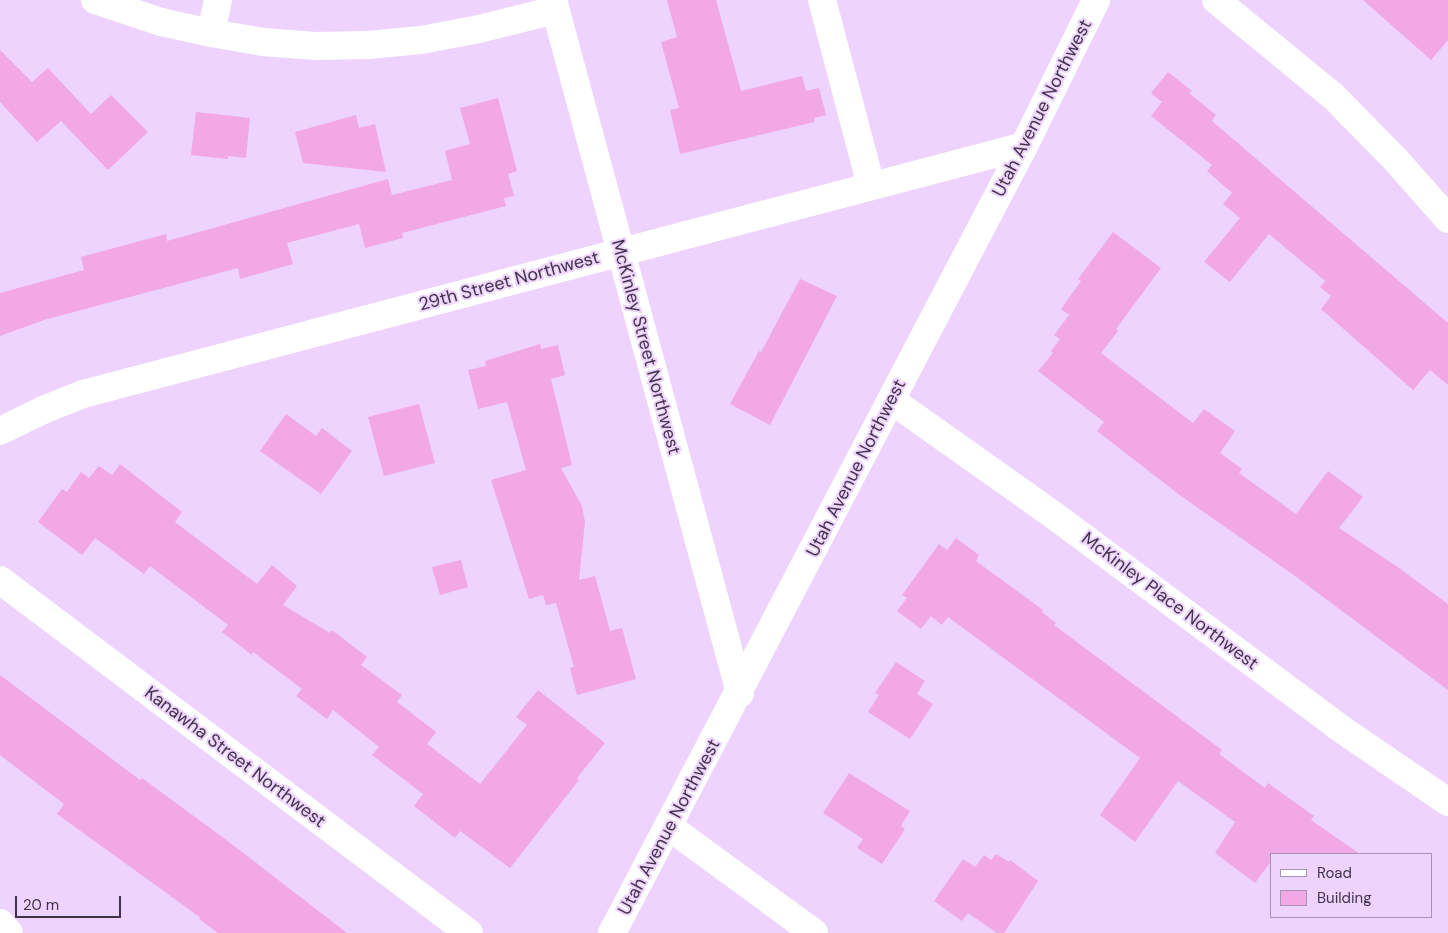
<!DOCTYPE html>
<html>
<head>
<meta charset="utf-8">
<style>
  body { margin:0 }
  #map { position:relative; width:1448px; height:933px; overflow:hidden; background:#edd3fd; font-family:"DM Sans",sans-serif }
  div>[style] { position:absolute }
  .building>* { inset:0; background:#f1a8e5 }
  .minor>* { height:28px; margin:-14px; padding:0 14px; transform-origin:14px; border-radius:14px; background:#fff }
  span { translate:-50% -50%; white-space:nowrap; text-align:center; line-height:1.15; -webkit-text-stroke:4px #edd3fd; paint-order:stroke }
  .street-label { font-size:18px; color:#413449 }
  .legend { position:absolute; left:1270px; top:853px; width:162px; height:65px; box-sizing:border-box; background:#edd3fd; border:1px solid #a893b5; margin:0; padding:6px 9px; list-style:none; font-size:15px; color:#413449 }
  .legend li { display:flex; align-items:center; gap:10px; height:25px }
  .legend b { width:25px; border:1px solid #a893b5 }
  .scale { position:absolute; left:15px; top:896px; width:106px; height:22px; box-sizing:border-box; border:2px solid #413449; border-top:0; padding-left:6px; font-size:15px; line-height:18px; white-space:nowrap; color:#413449; -webkit-text-stroke:4px #edd3fd; paint-order:stroke }
</style>
</head>
<body>
<div id="map">
  <div class="building">
    <i style="clip-path:polygon(667px 0,716px 0,741px 91px,802px 76px,806px 91px,819px 88px,826px 115px,814px 118px,814px 122px,680px 154px,670px 110px,679px 108px,661px 42px,677px 37px)"></i>
    <i style="clip-path:polygon(1363px 0,1448px 0,1448px 40px,1431px 60px)"></i>
    <i style="clip-path:polygon(0 50px,32px 82px,48px 68px,91px 114px,111px 95px,148px 132px,108px 170px,61px 121px,37px 142px,0 102px)"></i>
    <i style="clip-path:polygon(1168px 72px,1192px 91px,1189px 93px,1216px 115px,1212px 121px,1448px 323px,1448px 385px,1430px 370px,1413px 390px,1321px 309px,1331px 296px,1320px 287px,1325px 281px,1269px 234px,1230px 282px,1204px 262px,1240px 218px,1223px 204px,1232px 193px,1207px 171px,1212px 165px,1151px 116px,1162px 102px,1151px 93px)"></i>
    <i style="clip-path:polygon(498px 98px,517px 171px,508px 174px,514px 196px,504px 198px,506px 206px,402px 233px,403px 238px,365px 248px,359px 224px,287px 243px,293px 264px,240px 279px,238px 268px,44px 320px,0 336px,0 293px,84px 270px,81px 257px,166px 234px,167px 241px,388px 179px,392px 195px,452px 180px,445px 151px,470px 144px,460px 108px)"></i>
    <i style="clip-path:polygon(196px 112px,250px 118px,246px 158px,228px 156px,228px 159px,191px 155px)"></i>
    <i style="clip-path:polygon(356px 115px,359px 128px,375px 124px,386px 172px,303px 163px,295px 132px)"></i>
    <i style="clip-path:polygon(1113px 232px,1161px 268px,1116px 329px,1118px 331px,1101px 353px,1193px 423px,1204px 409px,1235px 431px,1220px 453px,1242px 469px,1239px 473px,1296px 514px,1328px 471px,1363px 497px,1339px 528px,1399px 568px,1448px 604px,1448px 690px,1295px 576px,1181px 496px,1097px 431px,1104px 422px,1038px 371px,1053px 353px,1051px 351px,1060px 339px,1054px 335px,1069px 315px,1061px 309px,1081px 281px,1078px 279px)"></i>
    <i style="clip-path:polygon(800px 279px,837px 296px,770px 425px,730px 404px,759px 351px,761px 352px)"></i>
    <i style="clip-path:polygon(540px 344px,541px 349px,558px 345px,565px 375px,551px 379px,572px 465px,561px 468px,582px 506px,585px 522px,579px 580px,595px 576px,610px 631px,622px 628px,636px 679px,577px 695px,570px 668px,574px 667px,556px 603px,546px 605px,543px 595px,529px 599px,491px 480px,526px 470px,507px 402px,478px 409px,468px 370px,486px 366px,485px 361px)"></i>
    <i style="clip-path:polygon(419px 404px,435px 463px,384px 476px,368px 417px)"></i>
    <i style="clip-path:polygon(286px 414px,316px 436px,322px 428px,352px 451px,321px 494px,260px 451px)"></i>
    <i style="clip-path:polygon(120px 464px,182px 512px,175px 522px,257px 584px,272px 565px,297px 586px,283px 605px,330px 633px,332px 630px,367px 657px,361px 665px,402px 695px,397px 702px,436px 732px,427px 744px,480px 784px,527px 725px,516px 717px,538px 690px,605px 743px,577px 778px,579px 780px,510px 868px,460px 831px,455px 838px,414px 806px,423px 794px,372px 755px,379px 747px,333px 710px,327px 719px,296px 696px,302px 689px,253px 652px,252px 655px,222px 632px,228px 625px,150px 566px,144px 574px,95px 538px,82px 555px,38px 522px,62px 489px,67px 492px,81px 472px,89px 478px,99px 466px,112px 475px)"></i>
    <i style="clip-path:polygon(956px 538px,979px 555px,976px 561px,1043px 610px,1042px 612px,1056px 623px,1054px 625px,1222px 750px,1219px 754px,1265px 788px,1268px 783px,1314px 816px,1311px 820px,1360px 854px,1272px 854px,1272px 860px,1255px 883px,1215px 853px,1235px 822px,1178px 781px,1135px 842px,1100px 815px,1140px 758px,948px 617px,942px 625px,931px 616px,921px 629px,897px 611px,907px 598px,902px 595px,939px 544px,947px 550px)"></i>
    <i style="clip-path:polygon(461px 560px,468px 587px,440px 595px,432px 567px)"></i>
    <i style="clip-path:polygon(896px 662px,925px 681px,917px 694px,933px 704px,910px 739px,868px 712px,879px 695px,875px 693px)"></i>
    <i style="clip-path:polygon(0 675px,140px 780px,142px 778px,229px 842px,347px 933px,218px 933px,199px 919px,201px 918px,57px 814px,64px 804px,0 755px)"></i>
    <i style="clip-path:polygon(849px 773px,910px 811px,901px 826px,905px 829px,882px 864px,857px 848px,863px 839px,823px 813px)"></i>
    <i style="clip-path:polygon(996px 854px,1009px 862px,1010px 860px,1038px 881px,1004px 933px,997px 933px,968px 913px,962px 921px,934px 901px,963px 859px,975px 867px,984px 855px,991px 860px)"></i>
  </div>
  <div class="minor">
    <i style="left:95px;top:0;width:70px;rotate:18.4deg"></i>
    <i style="left:161px;top:22px;width:51px;rotate:12.4deg"></i>
    <i style="left:211px;top:33px;width:53px;rotate:9.8deg"></i>
    <i style="left:263px;top:42px;width:53px;rotate:4.3deg"></i>
    <i style="left:316px;top:46px;width:53px;rotate:-1.1deg"></i>
    <i style="left:369px;top:45px;width:52px;rotate:-5.5deg"></i>
    <i style="left:421px;top:40px;width:59px;rotate:-10.7deg"></i>
    <i style="left:479px;top:29px;width:78px;rotate:-14deg"></i>
    <i style="left:553px;top:0;width:718px;rotate:74.9deg"></i>
    <i style="left:822px;top:0;width:192px;rotate:75.2deg"></i>
    <i style="left:1216px;top:0;width:151px;rotate:39.4deg"></i>
    <i style="left:1333px;top:96px;width:88px;rotate:45.5deg"></i>
    <i style="left:1395px;top:159px;width:80px;rotate:48.5deg"></i>
    <i style="left:211px;top:33px;width:34px;rotate:-78deg"></i>
    <i style="left:891px;top:400px;width:197px;rotate:35.3deg"></i>
    <i style="left:1052px;top:514px;width:355px;rotate:36.6deg"></i>
    <i style="left:1337px;top:726px;width:135px;rotate:34.4deg"></i>
    <i style="left:0;top:431px;width:48px;rotate:-26deg"></i>
    <i style="left:43px;top:410px;width:43px;rotate:-21.8deg"></i>
    <i style="left:83px;top:394px;width:973px;rotate:-14.76deg"></i>
    <i style="left:0;top:580px;width:587px;rotate:36.97deg"></i>
    <i style="left:668px;top:826px;width:181px;rotate:36.2deg"></i>
    <i style="left:0;top:923px;width:13px;rotate:48deg"></i>
    <i style="left:612px;top:933px;width:888px;rotate:-62.37deg"></i>
    <i style="left:1024px;top:146px;width:163px;rotate:-63.7deg"></i>
  </div>
  <div class="street-label">
    <span style="left:1042px;top:108px;rotate:-63deg">Utah Avenue Northwest</span>
    <span style="left:509px;top:281px;rotate:-15deg">29th Street Northwest</span>
    <span style="left:646px;top:347px;rotate:75deg">McKinley Street Northwest</span>
    <span style="left:856px;top:468px;rotate:-63deg">Utah Avenue Northwest</span>
    <span style="left:1170px;top:601px;rotate:37deg">McKinley Place Northwest</span>
    <span style="left:235px;top:757px;rotate:37deg">Kanawha Street Northwest</span>
    <span style="left:669px;top:827px;rotate:-62deg">Utah Avenue Northwest</span>
  </div>
  <ul class="legend">
  <li><b style="height:6px;background:#fff"></b>Road</li>
  <li><b style="height:14px;background:#f1a8e5"></b>Building</li>
  </ul>
  <div class="scale">20 m</div>
</div>
</body>
</html>
